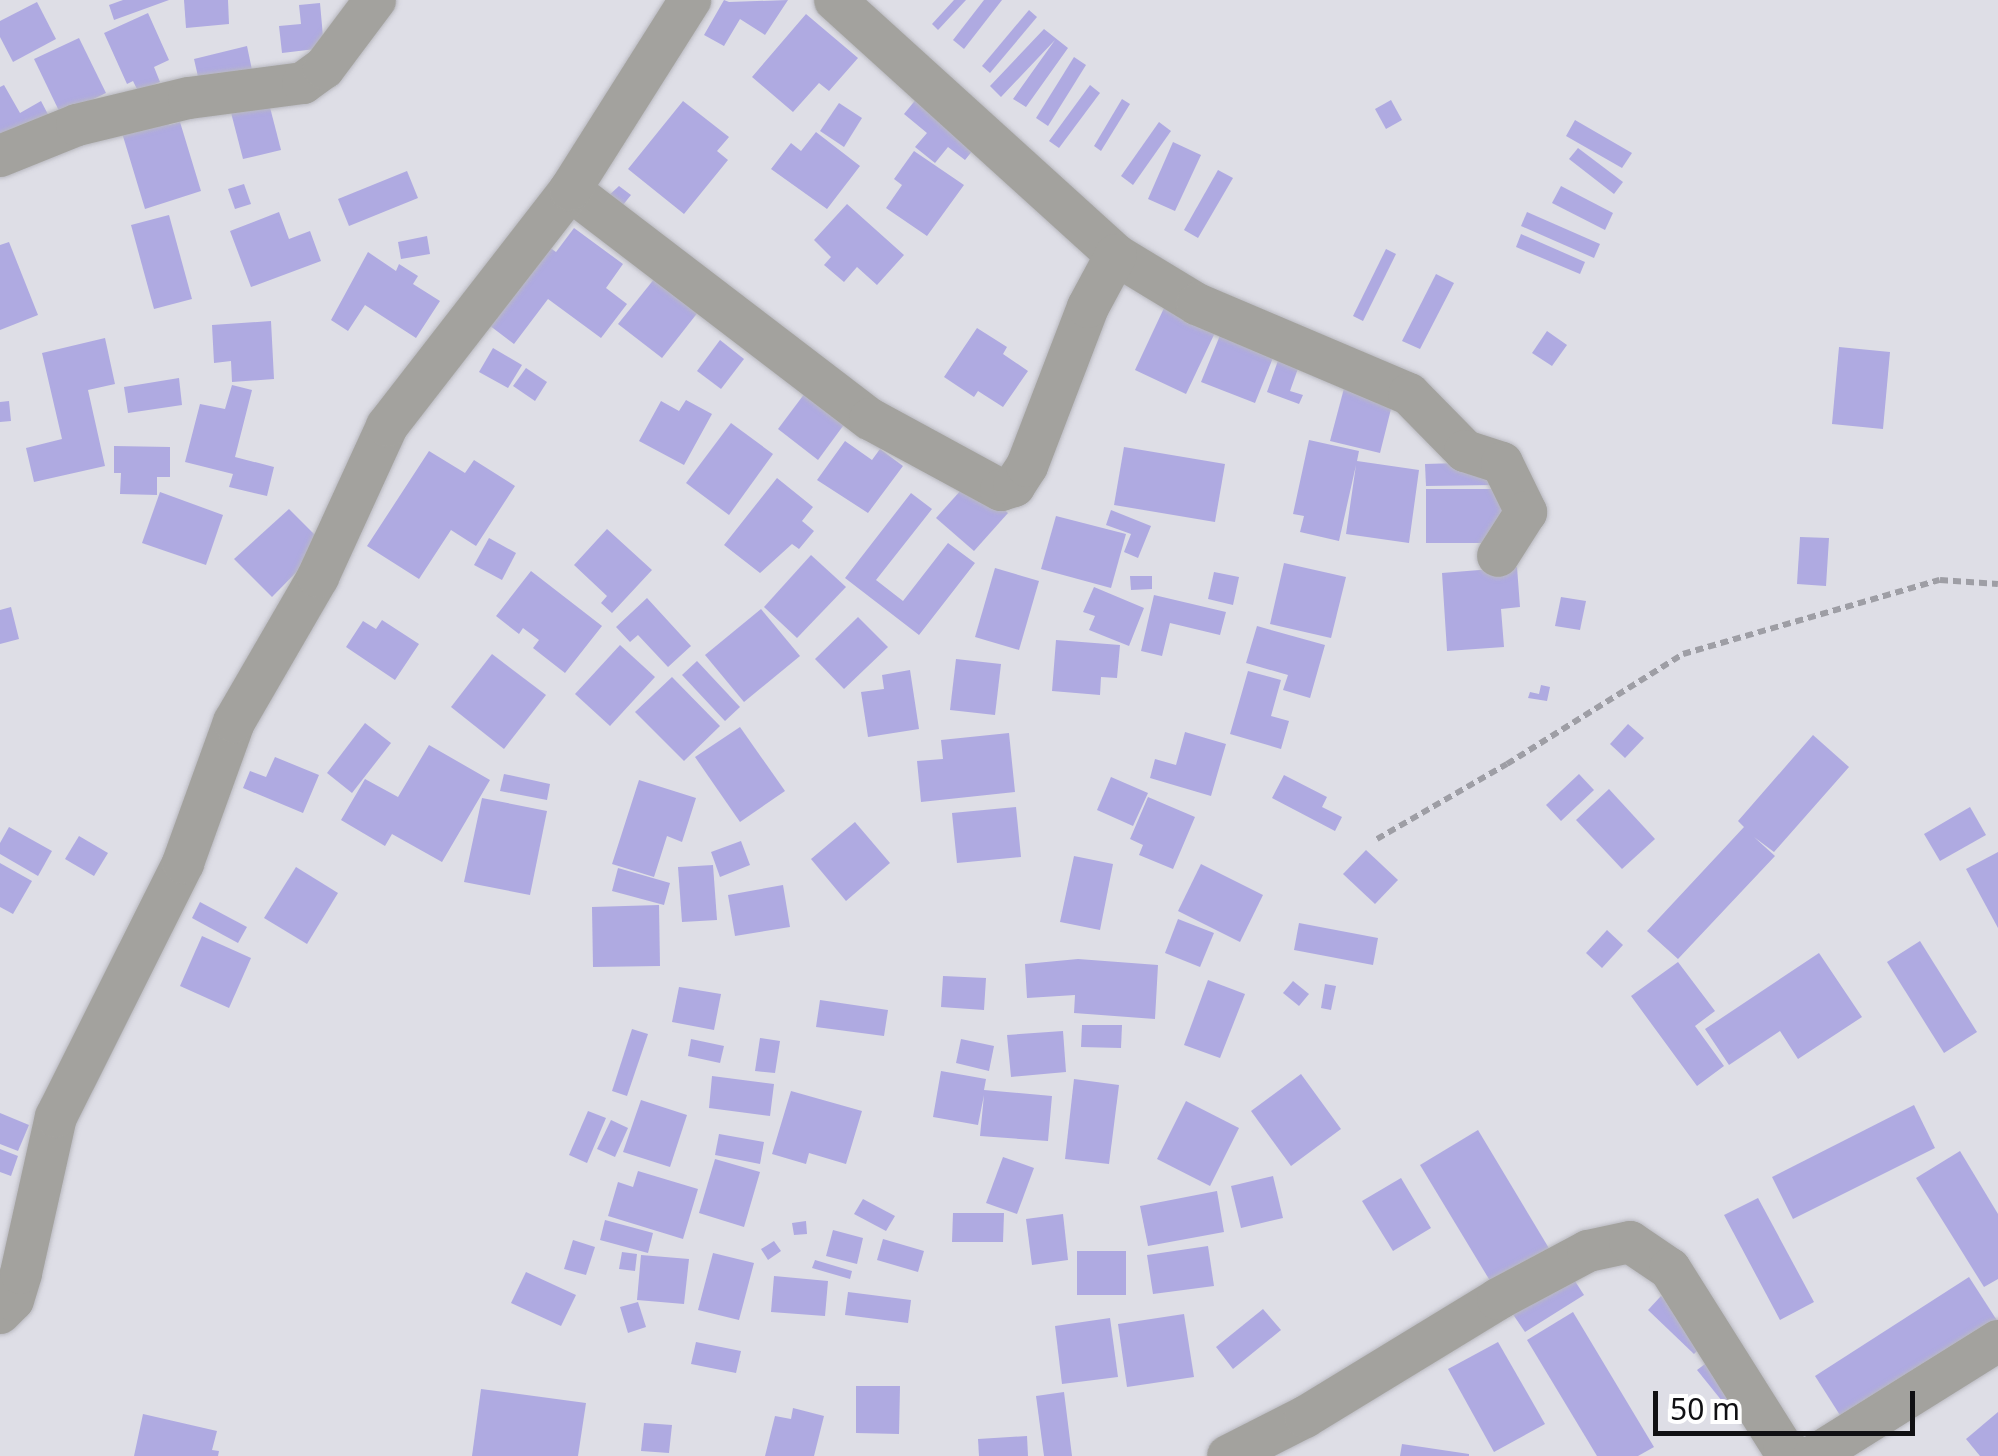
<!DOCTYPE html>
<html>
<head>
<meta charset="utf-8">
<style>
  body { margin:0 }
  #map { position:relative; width:1998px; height:1456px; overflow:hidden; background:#dedee6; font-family:"Noto Sans",sans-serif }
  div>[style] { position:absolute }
  .building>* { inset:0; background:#afaae1 }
  .path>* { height:6px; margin-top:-3px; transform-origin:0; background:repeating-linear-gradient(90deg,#9e9ea5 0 8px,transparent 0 13px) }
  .roads { filter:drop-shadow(0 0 2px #b9b9c0) drop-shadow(0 0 2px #b9b9c0) }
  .minor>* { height:42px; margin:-21px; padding:0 21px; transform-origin:21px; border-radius:21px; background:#a3a29e }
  span { translate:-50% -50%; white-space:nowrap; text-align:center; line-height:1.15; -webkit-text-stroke:10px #fff; paint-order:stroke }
  .scale { position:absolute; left:1653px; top:1391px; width:262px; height:45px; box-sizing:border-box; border:5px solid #101013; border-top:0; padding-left:12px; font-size:30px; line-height:35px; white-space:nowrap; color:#101013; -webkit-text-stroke:8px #fff; paint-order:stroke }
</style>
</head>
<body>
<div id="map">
  <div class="building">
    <i style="clip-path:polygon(123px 0,169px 0,114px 20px,109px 5px)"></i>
    <i style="clip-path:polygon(184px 0,228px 0,229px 24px,186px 28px)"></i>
    <i style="clip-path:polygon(724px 0,729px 2px,788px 0,765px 35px,740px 19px,724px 46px,704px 35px)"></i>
    <i style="clip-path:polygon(954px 0,966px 0,938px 30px,932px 24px)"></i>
    <i style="clip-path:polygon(984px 0,1002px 0,964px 49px,953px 40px)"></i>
    <i style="clip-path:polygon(37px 2px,56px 39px,13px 62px,0 37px,0 21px)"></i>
    <i style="clip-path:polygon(320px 3px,324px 48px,282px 53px,279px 26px,301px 24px,299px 5px)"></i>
    <i style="clip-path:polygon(1029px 10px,1037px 17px,990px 73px,982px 66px)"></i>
    <i style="clip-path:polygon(148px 13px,169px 60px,154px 67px,160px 82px,138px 91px,133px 81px,127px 84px,104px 33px)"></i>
    <i style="clip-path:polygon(806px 14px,858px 58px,829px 91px,819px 83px,793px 112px,752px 77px)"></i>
    <i style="clip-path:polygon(1044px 29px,1068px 48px,1026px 107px,1013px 99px,1055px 40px,1001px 97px,990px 86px)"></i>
    <i style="clip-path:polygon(79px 38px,106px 93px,61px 115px,34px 59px)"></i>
    <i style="clip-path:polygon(247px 46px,252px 70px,199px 81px,194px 59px)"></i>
    <i style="clip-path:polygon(1074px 57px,1086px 65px,1048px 126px,1036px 118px)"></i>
    <i style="clip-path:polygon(4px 85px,20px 113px,41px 101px,52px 122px,0 151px,0 87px)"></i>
    <i style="clip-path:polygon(1090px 85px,1100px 93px,1059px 148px,1049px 141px)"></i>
    <i style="clip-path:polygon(266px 92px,281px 150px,243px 159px,228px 101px)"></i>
    <i style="clip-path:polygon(922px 92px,981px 140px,965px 160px,948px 147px,935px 163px,915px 147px,927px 133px,904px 114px)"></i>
    <i style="clip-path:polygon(1122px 99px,1130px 104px,1101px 151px,1094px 146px)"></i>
    <i style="clip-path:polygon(1391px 100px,1402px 120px,1386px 129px,1375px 109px)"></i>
    <i style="clip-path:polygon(683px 101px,729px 137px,717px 151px,728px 160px,684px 214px,628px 169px)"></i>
    <i style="clip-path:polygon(839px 103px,862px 118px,844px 147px,820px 131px)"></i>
    <i style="clip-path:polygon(164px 109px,169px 125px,180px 122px,201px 191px,145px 209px,119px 123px)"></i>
    <i style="clip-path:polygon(1575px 120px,1632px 153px,1622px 168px,1566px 136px)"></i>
    <i style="clip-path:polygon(1159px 122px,1171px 131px,1133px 185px,1121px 176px)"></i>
    <i style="clip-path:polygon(816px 132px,860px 166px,827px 209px,771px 169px,791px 143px,801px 151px)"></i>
    <i style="clip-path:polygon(1173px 142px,1201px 155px,1175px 211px,1148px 199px)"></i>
    <i style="clip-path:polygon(1578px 148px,1623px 182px,1614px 194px,1569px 159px)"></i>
    <i style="clip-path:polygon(914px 151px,964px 185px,927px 236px,886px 208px,902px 185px,894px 179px)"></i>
    <i style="clip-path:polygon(1218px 170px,1233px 178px,1198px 238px,1184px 230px)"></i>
    <i style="clip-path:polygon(407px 171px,418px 198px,349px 226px,338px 199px)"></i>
    <i style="clip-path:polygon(244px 184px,251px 204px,235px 209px,228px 189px)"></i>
    <i style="clip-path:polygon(619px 186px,631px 195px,618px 211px,605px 199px)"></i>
    <i style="clip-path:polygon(1561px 186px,1613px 213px,1605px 230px,1552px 203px)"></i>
    <i style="clip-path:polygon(847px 204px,904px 255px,877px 285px,857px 267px,844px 282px,824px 265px,831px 257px,814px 240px)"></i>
    <i style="clip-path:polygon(279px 212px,289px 239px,310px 231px,321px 261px,251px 287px,230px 231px)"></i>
    <i style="clip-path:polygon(1527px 212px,1600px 244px,1594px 258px,1521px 226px)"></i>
    <i style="clip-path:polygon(169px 215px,192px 299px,154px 309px,131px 225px)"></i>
    <i style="clip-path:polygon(574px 228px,623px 264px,606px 288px,627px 304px,601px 338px,548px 299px,514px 344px,485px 322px,545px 244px,556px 252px)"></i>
    <i style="clip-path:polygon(1521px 234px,1585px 262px,1580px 274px,1516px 247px)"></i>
    <i style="clip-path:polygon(427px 236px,430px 254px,401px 259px,398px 242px)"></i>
    <i style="clip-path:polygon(9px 242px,38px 315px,0 330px,0 245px)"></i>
    <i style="clip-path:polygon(1386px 249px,1396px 254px,1363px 321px,1353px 316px)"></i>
    <i style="clip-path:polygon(368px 252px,396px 271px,399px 264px,418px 276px,413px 284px,440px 301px,416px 338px,365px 305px,348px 331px,331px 320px)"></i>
    <i style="clip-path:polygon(663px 268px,706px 302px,662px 358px,618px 324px)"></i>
    <i style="clip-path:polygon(1436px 274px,1454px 283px,1420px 349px,1402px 341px)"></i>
    <i style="clip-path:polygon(1164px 308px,1220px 322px,1186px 394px,1135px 370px)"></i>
    <i style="clip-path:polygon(271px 321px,274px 379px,232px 382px,231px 361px,214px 363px,212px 325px)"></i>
    <i style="clip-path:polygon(977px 328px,1007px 347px,1003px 354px,1028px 371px,1003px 407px,978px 391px,974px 397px,944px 377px)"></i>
    <i style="clip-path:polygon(1223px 328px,1280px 340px,1255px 403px,1201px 382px)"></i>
    <i style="clip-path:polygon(1547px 331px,1567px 345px,1552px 366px,1532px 353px)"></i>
    <i style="clip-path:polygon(105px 338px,115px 384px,88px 390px,105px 466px,34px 482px,26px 448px,62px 439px,42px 353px)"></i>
    <i style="clip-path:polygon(720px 340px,744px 359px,721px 389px,697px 371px)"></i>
    <i style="clip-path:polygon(1839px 347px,1890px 352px,1883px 429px,1832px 424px)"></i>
    <i style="clip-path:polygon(493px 348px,522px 365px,508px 388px,479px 372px)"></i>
    <i style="clip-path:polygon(1281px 352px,1301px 360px,1290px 391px,1303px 395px,1299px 404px,1267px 392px)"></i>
    <i style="clip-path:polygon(526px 368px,547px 382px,535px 401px,513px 386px)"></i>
    <i style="clip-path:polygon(1347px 377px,1396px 389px,1380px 453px,1330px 441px)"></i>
    <i style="clip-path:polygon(179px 378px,182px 405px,128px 413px,124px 387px)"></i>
    <i style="clip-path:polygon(814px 381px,854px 411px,818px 460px,778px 429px)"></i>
    <i style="clip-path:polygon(232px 385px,252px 390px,235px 457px,274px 467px,267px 496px,229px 487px,233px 474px,185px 462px,200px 404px,225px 409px)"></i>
    <i style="clip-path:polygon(686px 400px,712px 414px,684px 465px,639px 441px,661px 401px,679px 411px)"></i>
    <i style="clip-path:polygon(9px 401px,11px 421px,0 422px,0 402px)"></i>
    <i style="clip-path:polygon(731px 423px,773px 454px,729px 515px,686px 483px)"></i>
    <i style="clip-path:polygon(1309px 440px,1359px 451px,1357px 461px,1419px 470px,1409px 543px,1346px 534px,1356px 465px,1339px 541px,1300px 532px,1304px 516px,1293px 514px)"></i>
    <i style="clip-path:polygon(845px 441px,872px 460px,880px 449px,903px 466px,868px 513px,817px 480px)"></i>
    <i style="clip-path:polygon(114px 446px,170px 447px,170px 477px,157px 477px,157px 495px,120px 494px,121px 473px,114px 473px)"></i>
    <i style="clip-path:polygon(1124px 447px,1225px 464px,1215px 522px,1114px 505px)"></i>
    <i style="clip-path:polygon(429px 451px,465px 473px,474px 460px,515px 486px,476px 546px,451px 530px,419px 579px,367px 546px)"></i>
    <i style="clip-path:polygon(1491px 462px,1492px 485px,1426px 486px,1425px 464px)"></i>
    <i style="clip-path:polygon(777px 478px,813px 507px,802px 521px,814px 531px,799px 549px,792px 544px,760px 573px,724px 545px)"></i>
    <i style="clip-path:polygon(970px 480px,1008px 513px,974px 551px,936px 518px)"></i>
    <i style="clip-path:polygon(1426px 489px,1504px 489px,1504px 543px,1426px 543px)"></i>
    <i style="clip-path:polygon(160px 492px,223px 515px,206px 565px,142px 543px)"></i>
    <i style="clip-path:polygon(911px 493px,932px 509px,876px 580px,903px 601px,948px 543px,975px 563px,919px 635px,845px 578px)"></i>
    <i style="clip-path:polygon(289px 509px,324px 544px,272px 597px,234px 559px)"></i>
    <i style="clip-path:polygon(1111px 510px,1151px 526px,1138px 558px,1124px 552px,1131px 534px,1106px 525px)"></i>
    <i style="clip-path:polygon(1056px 516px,1126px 534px,1111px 588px,1041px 569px)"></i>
    <i style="clip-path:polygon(607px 529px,652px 570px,612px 613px,601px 603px,607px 596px,574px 565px)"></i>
    <i style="clip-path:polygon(1800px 537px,1829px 538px,1826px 586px,1797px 584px)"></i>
    <i style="clip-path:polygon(489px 538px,516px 553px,502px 580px,474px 565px)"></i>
    <i style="clip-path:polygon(811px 555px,846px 587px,797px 638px,764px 607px)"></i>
    <i style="clip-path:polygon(1284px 563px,1346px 577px,1331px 638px,1270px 624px)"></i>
    <i style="clip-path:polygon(1517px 567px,1520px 607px,1501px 609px,1504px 647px,1447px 651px,1442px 573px)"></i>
    <i style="clip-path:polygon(995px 568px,1039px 581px,1019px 650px,975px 637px)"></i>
    <i style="clip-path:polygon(531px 571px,602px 626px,565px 673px,533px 648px,539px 640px,523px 628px,519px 634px,496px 616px)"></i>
    <i style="clip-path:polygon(1214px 572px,1239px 577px,1233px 605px,1208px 599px)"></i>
    <i style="clip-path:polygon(1130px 576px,1152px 576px,1152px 589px,1131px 590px)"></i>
    <i style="clip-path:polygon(1094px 587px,1144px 608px,1129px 646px,1089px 630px,1095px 616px,1083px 612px)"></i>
    <i style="clip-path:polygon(1154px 595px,1226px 612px,1220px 635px,1170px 623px,1162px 656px,1141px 651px)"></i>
    <i style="clip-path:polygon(1561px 597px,1586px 601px,1580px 630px,1555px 626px)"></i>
    <i style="clip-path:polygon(647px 598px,691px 646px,668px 667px,638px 635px,630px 642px,616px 627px)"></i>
    <i style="clip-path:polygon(11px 607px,19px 639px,0 644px,0 610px)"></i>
    <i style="clip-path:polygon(761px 609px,800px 656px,744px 702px,705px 655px)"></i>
    <i style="clip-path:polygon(858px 617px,888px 647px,844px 689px,815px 659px)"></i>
    <i style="clip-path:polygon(382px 620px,419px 644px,395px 680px,346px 647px,363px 621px,376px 629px)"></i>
    <i style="clip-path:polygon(1257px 626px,1325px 645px,1310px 698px,1283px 690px,1288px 675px,1246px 663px)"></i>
    <i style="clip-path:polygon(1056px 640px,1120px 645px,1117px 678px,1101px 677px,1100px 695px,1052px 691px)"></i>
    <i style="clip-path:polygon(620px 645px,655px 677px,610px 726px,575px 694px)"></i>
    <i style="clip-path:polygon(492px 654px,546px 695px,504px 749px,451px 707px)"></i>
    <i style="clip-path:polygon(956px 659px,1001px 664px,995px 715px,950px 710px)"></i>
    <i style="clip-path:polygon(697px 661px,740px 707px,725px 721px,682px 675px)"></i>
    <i style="clip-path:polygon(910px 670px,919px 729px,868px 737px,861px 692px,884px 689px,882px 675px)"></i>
    <i style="clip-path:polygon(1248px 671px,1281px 680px,1271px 716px,1289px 721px,1281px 749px,1230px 734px)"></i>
    <i style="clip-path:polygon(672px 677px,720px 726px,684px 761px,635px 712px)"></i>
    <i style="clip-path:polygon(1541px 685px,1550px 687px,1547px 701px,1528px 698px,1530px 692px,1539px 694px)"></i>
    <i style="clip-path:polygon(365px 723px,391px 743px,352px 793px,327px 773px)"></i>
    <i style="clip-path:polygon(1628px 724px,1644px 738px,1625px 758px,1610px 744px)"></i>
    <i style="clip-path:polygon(740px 727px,785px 791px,740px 822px,695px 757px)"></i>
    <i style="clip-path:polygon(1185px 732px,1226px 744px,1211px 796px,1150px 778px,1155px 759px,1176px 765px)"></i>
    <i style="clip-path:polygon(1009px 733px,1015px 792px,921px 802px,917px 761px,943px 759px,941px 740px)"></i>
    <i style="clip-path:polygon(1813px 735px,1849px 767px,1774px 852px,1754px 837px,1775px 856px,1678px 959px,1647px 931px,1744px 827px,1738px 821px)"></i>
    <i style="clip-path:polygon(429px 745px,490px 780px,442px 862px,392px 834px,385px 846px,341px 820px,365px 779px,398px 797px)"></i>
    <i style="clip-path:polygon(275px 757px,319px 775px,303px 813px,243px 788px,250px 771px,266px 777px)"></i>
    <i style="clip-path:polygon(504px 774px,550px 784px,547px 800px,500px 791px)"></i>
    <i style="clip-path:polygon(1579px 774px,1594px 790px,1561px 821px,1546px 805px)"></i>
    <i style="clip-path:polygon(1284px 775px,1327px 797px,1322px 807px,1342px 817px,1335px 831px,1272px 798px)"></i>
    <i style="clip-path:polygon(1111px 777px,1148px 793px,1133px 826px,1097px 810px)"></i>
    <i style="clip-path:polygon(639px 780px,696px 798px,682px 842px,667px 836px,654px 877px,612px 864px)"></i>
    <i style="clip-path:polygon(1609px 789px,1655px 839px,1622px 869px,1576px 820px)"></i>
    <i style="clip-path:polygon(1148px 797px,1195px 817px,1173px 869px,1139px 855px,1143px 845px,1130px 839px)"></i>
    <i style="clip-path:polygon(482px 798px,547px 811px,530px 895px,464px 882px)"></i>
    <i style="clip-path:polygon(1016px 807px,1021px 857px,957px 863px,952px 813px)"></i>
    <i style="clip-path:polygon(1970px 807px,1986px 835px,1940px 861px,1924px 834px)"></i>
    <i style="clip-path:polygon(855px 822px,890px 863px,846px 901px,811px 859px)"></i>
    <i style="clip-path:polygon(9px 827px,52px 851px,38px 876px,0 854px,0 843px)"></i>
    <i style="clip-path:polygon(79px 836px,108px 853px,94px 876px,65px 859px)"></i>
    <i style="clip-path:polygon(741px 841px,750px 865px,720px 877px,711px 852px)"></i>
    <i style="clip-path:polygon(1366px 850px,1398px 880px,1375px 904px,1343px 874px)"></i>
    <i style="clip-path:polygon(1998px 852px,1998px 928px,1966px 869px)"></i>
    <i style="clip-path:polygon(1074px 856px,1113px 864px,1100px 930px,1060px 922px)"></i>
    <i style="clip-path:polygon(0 863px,32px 881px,13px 914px,0 907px)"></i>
    <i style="clip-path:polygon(1201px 864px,1263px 895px,1240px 942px,1178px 911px)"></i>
    <i style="clip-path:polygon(713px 865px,717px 920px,682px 922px,678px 867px)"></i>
    <i style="clip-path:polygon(296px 867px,338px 893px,307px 944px,264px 918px)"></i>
    <i style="clip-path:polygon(618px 868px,670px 883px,664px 905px,612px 891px)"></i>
    <i style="clip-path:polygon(783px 885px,790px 927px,735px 936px,728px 895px)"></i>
    <i style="clip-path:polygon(200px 902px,247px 927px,238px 943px,192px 918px)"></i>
    <i style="clip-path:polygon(659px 905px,660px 966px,593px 967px,592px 907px)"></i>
    <i style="clip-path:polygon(1178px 919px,1214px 933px,1200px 967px,1165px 953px)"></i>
    <i style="clip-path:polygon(1299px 923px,1378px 938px,1373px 965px,1294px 950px)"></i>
    <i style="clip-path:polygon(1607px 930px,1623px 945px,1602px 968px,1586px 953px)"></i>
    <i style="clip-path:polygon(202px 936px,251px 958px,229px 1008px,180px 986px)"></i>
    <i style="clip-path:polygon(1920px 941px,1977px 1032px,1944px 1053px,1887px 962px)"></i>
    <i style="clip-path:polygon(1819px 953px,1862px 1017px,1798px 1059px,1780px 1031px,1729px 1065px,1705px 1029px)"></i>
    <i style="clip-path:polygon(1078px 959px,1158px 965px,1155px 1019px,1074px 1013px,1075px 995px,1027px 998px,1025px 964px)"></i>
    <i style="clip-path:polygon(1678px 962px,1715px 1011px,1695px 1026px,1724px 1066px,1697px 1086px,1631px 996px)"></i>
    <i style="clip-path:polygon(943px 976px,986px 978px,984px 1010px,941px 1007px)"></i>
    <i style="clip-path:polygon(1208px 980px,1245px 994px,1220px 1058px,1184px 1045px)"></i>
    <i style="clip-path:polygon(1293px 981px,1309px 994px,1299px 1006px,1283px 993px)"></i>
    <i style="clip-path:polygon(1325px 984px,1336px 986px,1331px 1010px,1321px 1008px)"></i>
    <i style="clip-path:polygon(679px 987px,721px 994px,714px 1030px,672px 1022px)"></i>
    <i style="clip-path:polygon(820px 1000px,888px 1010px,884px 1036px,816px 1027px)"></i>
    <i style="clip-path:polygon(1082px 1025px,1122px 1025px,1121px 1048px,1081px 1047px)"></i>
    <i style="clip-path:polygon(632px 1029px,648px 1034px,627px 1096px,612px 1091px)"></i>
    <i style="clip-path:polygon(1063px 1031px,1066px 1072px,1011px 1077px,1007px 1035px)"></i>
    <i style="clip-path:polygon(760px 1038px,780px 1041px,775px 1073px,755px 1071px)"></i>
    <i style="clip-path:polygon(691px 1039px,724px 1046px,720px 1063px,688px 1056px)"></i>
    <i style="clip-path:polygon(961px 1039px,994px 1046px,989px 1071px,956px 1063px)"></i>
    <i style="clip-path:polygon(941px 1071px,986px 1079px,984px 1090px,1052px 1096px,1048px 1141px,980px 1136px,984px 1095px,978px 1125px,933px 1117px)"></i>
    <i style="clip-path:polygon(1301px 1074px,1341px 1129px,1291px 1166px,1251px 1111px)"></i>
    <i style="clip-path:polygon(712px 1076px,774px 1084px,770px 1116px,709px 1108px)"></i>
    <i style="clip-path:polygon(1074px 1079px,1119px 1085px,1109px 1164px,1065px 1159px)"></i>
    <i style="clip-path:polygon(791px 1091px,862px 1111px,846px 1164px,809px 1153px,806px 1164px,772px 1154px)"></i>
    <i style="clip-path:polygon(641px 1100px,687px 1115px,670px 1167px,623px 1152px)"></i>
    <i style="clip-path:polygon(1186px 1101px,1239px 1128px,1210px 1186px,1157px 1159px)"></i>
    <i style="clip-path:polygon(1914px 1105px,1935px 1148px,1793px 1219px,1772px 1177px)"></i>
    <i style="clip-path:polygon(588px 1111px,606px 1118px,587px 1163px,569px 1155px)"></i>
    <i style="clip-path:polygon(0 1113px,29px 1125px,18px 1151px,0 1144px)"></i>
    <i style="clip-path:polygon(611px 1120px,628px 1128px,615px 1157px,597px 1149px)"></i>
    <i style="clip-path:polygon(1478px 1130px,1553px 1255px,1495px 1289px,1420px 1165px)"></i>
    <i style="clip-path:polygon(719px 1134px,764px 1142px,760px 1164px,715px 1155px)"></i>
    <i style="clip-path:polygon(0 1149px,18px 1156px,11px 1176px,0 1172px)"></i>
    <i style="clip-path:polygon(1960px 1151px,1998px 1214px,1998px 1279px,1984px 1287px,1916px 1178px)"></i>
    <i style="clip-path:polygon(1003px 1157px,1034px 1168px,1017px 1214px,986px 1203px)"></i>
    <i style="clip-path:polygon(715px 1159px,760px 1172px,744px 1227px,699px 1213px)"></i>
    <i style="clip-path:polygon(638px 1171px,698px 1189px,683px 1239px,608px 1216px,618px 1182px,633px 1187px)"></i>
    <i style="clip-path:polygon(1273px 1176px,1283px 1218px,1241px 1228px,1231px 1186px)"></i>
    <i style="clip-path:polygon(1401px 1178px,1431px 1228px,1393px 1251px,1362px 1201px)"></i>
    <i style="clip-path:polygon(1217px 1191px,1224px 1232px,1148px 1246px,1140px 1206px)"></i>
    <i style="clip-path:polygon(1758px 1198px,1814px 1302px,1780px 1320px,1724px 1215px)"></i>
    <i style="clip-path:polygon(863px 1199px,895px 1216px,886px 1231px,854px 1214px)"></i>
    <i style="clip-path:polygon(953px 1213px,1004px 1213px,1003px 1242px,952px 1242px)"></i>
    <i style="clip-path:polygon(1063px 1214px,1068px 1260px,1032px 1265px,1026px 1219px)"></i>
    <i style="clip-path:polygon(605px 1220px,653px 1233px,648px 1253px,600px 1240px)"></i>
    <i style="clip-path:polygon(806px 1221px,807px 1234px,794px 1235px,792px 1223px)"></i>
    <i style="clip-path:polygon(833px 1230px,863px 1238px,857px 1264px,826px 1256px)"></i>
    <i style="clip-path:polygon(883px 1239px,924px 1251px,918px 1272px,877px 1260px)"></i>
    <i style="clip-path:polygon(573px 1240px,595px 1247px,586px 1275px,564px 1269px)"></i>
    <i style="clip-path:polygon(774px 1241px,781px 1251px,768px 1260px,761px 1249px)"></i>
    <i style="clip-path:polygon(1208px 1246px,1214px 1286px,1153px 1294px,1147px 1255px)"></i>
    <i style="clip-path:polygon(1077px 1251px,1126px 1251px,1126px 1295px,1077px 1295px)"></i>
    <i style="clip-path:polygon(622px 1252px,637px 1254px,635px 1271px,619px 1269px)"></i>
    <i style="clip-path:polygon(713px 1253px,754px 1263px,739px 1320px,698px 1310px)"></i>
    <i style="clip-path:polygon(641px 1255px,689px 1259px,684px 1304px,637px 1300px)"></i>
    <i style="clip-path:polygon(815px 1260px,852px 1271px,850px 1279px,812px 1268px)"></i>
    <i style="clip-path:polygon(526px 1272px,576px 1295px,561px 1326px,511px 1303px)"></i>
    <i style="clip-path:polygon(1571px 1275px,1584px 1295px,1525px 1332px,1512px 1313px)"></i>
    <i style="clip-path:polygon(774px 1276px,828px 1281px,825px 1316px,771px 1312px)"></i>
    <i style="clip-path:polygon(1969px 1277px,1998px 1322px,1845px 1423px,1815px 1376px)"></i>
    <i style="clip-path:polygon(848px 1292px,911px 1300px,908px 1323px,845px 1315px)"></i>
    <i style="clip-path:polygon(1661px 1296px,1708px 1340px,1694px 1354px,1648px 1310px)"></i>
    <i style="clip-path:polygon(638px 1302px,646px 1327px,628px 1333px,620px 1307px)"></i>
    <i style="clip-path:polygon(1263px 1309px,1281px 1330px,1233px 1369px,1216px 1347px)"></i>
    <i style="clip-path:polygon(1573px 1312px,1654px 1447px,1638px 1456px,1597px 1456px,1527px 1340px)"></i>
    <i style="clip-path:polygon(1184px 1314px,1194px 1377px,1127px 1387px,1118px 1324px)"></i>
    <i style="clip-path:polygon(1110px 1318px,1118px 1377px,1062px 1384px,1055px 1326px)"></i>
    <i style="clip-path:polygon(696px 1342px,741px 1351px,736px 1373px,691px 1364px)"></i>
    <i style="clip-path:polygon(1498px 1342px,1545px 1424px,1494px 1452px,1448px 1369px)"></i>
    <i style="clip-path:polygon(1709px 1361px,1750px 1412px,1739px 1422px,1697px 1370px)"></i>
    <i style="clip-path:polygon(856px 1386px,900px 1386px,899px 1434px,856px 1433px)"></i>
    <i style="clip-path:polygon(481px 1389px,586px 1403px,578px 1456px,472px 1456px)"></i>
    <i style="clip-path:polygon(1064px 1392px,1072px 1456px,1044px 1456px,1036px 1396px)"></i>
    <i style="clip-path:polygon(793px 1408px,824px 1416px,814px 1456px,765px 1456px,775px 1416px,791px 1419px)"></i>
    <i style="clip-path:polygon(1998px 1412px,1998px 1456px,1980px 1456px,1966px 1439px)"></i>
    <i style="clip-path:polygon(143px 1414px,217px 1431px,212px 1450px,219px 1451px,218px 1456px,134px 1456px)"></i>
    <i style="clip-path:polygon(644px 1423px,672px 1425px,669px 1453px,641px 1451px)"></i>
    <i style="clip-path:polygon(1027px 1436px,1028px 1456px,979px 1456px,978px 1439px)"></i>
    <i style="clip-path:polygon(1402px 1444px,1469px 1454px,1469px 1456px,1400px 1456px)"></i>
  </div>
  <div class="path">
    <i style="left:1377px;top:839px;width:150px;rotate:-30deg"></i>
    <i style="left:1507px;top:764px;width:208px;rotate:-32deg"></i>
    <i style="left:1683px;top:654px;width:267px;rotate:-16.1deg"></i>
    <i style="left:1940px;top:580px;width:58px;rotate:3.9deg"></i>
  </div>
  <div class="roads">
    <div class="minor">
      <i style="left:835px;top:0;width:379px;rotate:42.2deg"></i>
      <i style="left:1116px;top:255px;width:95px;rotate:31.2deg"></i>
      <i style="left:1197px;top:304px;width:230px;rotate:23deg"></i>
      <i style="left:1409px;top:394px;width:80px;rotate:45.5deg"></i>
      <i style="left:1465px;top:451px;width:39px;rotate:18deg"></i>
      <i style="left:1502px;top:463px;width:55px;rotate:63.9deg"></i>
      <i style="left:1526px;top:512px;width:52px;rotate:122.5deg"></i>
      <i style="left:0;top:156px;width:83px;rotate:-21.9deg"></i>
      <i style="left:77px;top:125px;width:115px;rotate:-13.6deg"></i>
      <i style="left:189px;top:98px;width:115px;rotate:-7.5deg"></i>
      <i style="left:303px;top:83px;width:26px;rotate:-36deg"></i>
      <i style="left:324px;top:68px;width:85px;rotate:-53.1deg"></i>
      <i style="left:570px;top:190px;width:377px;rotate:37.4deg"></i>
      <i style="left:870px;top:419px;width:149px;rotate:28.5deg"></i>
      <i style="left:1001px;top:490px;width:14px;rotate:-17deg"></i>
      <i style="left:1014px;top:486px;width:24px;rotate:-57deg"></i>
      <i style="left:1027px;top:466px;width:170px;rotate:-69deg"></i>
      <i style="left:1088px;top:307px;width:59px;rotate:-61.7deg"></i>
      <i style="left:0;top:1313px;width:18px;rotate:-45deg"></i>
      <i style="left:13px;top:1300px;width:28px;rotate:-73deg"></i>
      <i style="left:21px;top:1273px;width:160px;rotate:-77.4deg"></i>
      <i style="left:56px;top:1117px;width:284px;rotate:-63.4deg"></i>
      <i style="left:183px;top:863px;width:150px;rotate:-70.1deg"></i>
      <i style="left:234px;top:722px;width:168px;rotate:-59.9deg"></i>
      <i style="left:318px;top:577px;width:166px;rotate:-65.4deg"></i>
      <i style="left:387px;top:426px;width:299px;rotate:-52.2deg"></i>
      <i style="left:570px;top:190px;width:225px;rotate:-57.7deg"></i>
      <i style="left:1228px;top:1456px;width:86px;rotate:-26.9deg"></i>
      <i style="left:1305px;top:1417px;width:226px;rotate:-31.4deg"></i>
      <i style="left:1498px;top:1299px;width:102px;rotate:-28.1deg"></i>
      <i style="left:1588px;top:1251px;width:43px;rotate:-12.1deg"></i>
      <i style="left:1630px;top:1242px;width:48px;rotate:34deg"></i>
      <i style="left:1670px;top:1269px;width:214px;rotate:57.8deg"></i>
      <i style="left:1784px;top:1450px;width:13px;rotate:27deg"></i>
      <i style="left:1814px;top:1456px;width:217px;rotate:-32deg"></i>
    </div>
  </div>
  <div class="scale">50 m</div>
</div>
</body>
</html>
